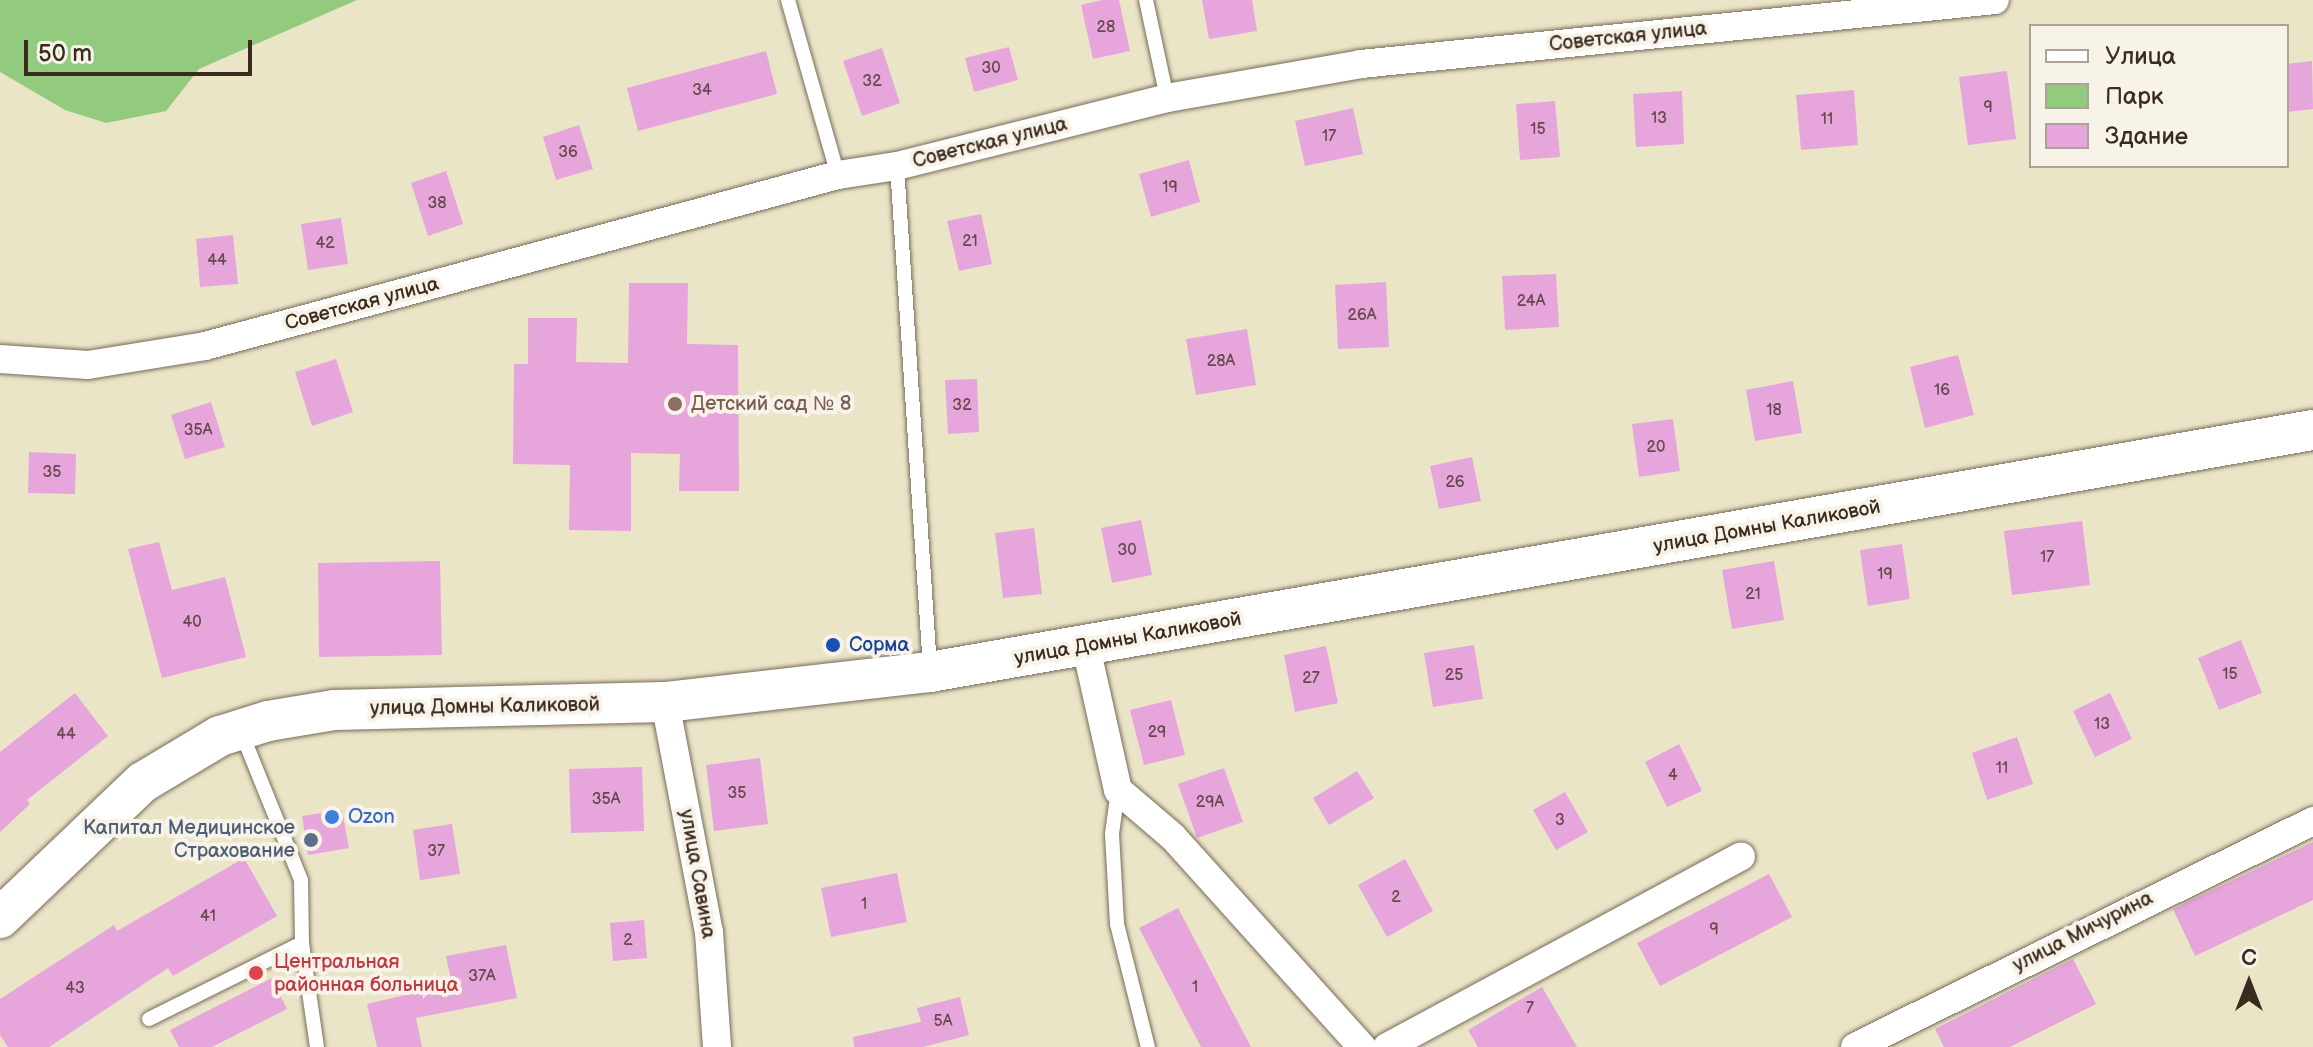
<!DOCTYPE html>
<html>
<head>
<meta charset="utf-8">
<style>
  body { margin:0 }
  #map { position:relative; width:2313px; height:1047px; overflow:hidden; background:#ebe5c8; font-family:"Balsamiq Sans",sans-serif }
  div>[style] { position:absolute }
  .green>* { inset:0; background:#93cb7e }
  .building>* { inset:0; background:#e6a5db }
  .roads { filter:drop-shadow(0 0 2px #796b5a) drop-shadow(0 0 2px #796b5a) }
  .service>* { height:14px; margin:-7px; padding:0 7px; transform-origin:7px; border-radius:7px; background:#fff }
  .minor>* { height:28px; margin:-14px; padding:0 14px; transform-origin:14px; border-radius:14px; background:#fff }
  .secondary>* { height:40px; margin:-20px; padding:0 20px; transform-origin:20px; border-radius:20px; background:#fff }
  .dots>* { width:22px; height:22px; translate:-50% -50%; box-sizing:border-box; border:4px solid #f7f3e8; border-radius:50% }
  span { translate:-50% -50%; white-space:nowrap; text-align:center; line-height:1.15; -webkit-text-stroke:8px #f7f3e8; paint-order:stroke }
  .number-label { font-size:16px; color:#66494d }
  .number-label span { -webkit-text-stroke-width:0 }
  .street-label { font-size:20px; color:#3b2a1e }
  .education-label { font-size:20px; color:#785e54 }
  .left { translate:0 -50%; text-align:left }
  .transit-label { font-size:20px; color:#164399 }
  .shop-label { font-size:20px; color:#366cbe }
  .service-label { font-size:20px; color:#4e5e75 }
  .right { translate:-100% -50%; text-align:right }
  .health-label { font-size:20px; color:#be3a42 }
  .legend { position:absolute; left:2029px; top:24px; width:260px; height:144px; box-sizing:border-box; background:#f7f3e8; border:2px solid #aca397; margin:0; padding:10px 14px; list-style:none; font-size:24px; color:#3b2a1e }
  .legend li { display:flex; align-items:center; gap:16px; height:40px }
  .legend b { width:40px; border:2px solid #aca397 }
  .north { position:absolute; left:2209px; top:943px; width:80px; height:80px; -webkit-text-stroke:6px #f7f3e8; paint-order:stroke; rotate:0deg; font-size:22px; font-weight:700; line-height:32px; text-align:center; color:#3b2a1e }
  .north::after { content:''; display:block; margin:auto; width:28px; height:36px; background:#3b2a1e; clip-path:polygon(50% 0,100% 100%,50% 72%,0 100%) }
  .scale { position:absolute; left:24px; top:40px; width:228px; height:36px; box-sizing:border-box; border:4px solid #3b2a1e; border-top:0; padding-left:10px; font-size:24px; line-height:28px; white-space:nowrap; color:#3b2a1e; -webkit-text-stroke:6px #f7f3e8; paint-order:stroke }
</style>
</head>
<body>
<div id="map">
  <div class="green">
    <i style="clip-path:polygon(0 0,357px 0,199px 69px,166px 111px,106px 123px,65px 110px,0 72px)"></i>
  </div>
  <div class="building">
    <i style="clip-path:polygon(1102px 0,1119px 0,1130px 51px,1093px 59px,1081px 5px)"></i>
    <i style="clip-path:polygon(1202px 0,1252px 0,1257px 31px,1209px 39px)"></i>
    <i style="clip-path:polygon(1009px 47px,1018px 80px,974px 92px,965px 58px)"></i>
    <i style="clip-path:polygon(882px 48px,900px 103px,862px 116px,843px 61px)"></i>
    <i style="clip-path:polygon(766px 51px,777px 94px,638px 131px,627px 88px)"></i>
    <i style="clip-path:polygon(2312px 61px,2313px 109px,2287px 112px,2287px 64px)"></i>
    <i style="clip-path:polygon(2007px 71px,2016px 139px,1968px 145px,1959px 77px)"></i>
    <i style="clip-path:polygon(1854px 90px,1858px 145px,1801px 150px,1796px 95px)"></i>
    <i style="clip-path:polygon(1682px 91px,1684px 144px,1636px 147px,1633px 94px)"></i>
    <i style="clip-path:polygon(1555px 101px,1560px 157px,1520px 160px,1516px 104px)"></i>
    <i style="clip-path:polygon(1353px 108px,1363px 154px,1305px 166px,1295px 121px)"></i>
    <i style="clip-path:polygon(579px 125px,593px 169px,556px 180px,543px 137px)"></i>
    <i style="clip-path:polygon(1189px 160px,1200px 202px,1151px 217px,1139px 174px)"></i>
    <i style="clip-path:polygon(446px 171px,463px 224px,428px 236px,411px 183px)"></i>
    <i style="clip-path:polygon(981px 214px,992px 264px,959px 271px,947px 221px)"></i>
    <i style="clip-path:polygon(341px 218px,348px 264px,308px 270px,301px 224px)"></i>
    <i style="clip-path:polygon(233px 235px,238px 284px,200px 287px,196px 239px)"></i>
    <i style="clip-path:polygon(1556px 274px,1559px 327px,1505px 330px,1502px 276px)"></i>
    <i style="clip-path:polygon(1386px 282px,1389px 347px,1338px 349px,1335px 285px)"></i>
    <i style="clip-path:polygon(629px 283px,688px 283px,687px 344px,738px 345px,739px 491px,679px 491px,680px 454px,631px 453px,631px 531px,569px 530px,570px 465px,513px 464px,514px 364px,528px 364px,528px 318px,577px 318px,576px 362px,628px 363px)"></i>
    <i style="clip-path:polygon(1247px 329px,1256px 385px,1196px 395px,1186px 339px)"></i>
    <i style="clip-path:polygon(1958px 355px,1974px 415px,1925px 428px,1910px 367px)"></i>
    <i style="clip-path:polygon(336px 359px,353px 412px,312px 426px,295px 372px)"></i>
    <i style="clip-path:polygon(977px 379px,979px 432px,948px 434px,945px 380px)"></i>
    <i style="clip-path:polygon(1793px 381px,1802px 433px,1755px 441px,1746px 390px)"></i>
    <i style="clip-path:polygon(211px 402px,225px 447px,185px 459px,171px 415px)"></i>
    <i style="clip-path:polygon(1673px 419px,1680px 471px,1639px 477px,1632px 424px)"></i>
    <i style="clip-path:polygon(29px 452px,76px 454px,75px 494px,28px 493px)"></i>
    <i style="clip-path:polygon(1472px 457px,1481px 501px,1439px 509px,1430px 466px)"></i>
    <i style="clip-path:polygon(1141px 520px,1152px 575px,1112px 583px,1101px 528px)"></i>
    <i style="clip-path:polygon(2082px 521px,2090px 585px,2012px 595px,2004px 531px)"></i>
    <i style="clip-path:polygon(1034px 528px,1042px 594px,1003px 598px,995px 533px)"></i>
    <i style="clip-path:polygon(159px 542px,172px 590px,225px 577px,246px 657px,162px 678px,128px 549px)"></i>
    <i style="clip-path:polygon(1902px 544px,1910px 599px,1868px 606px,1860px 550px)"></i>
    <i style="clip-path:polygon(440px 561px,442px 655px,319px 657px,318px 563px)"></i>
    <i style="clip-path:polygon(1774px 561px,1784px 620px,1732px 629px,1722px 570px)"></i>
    <i style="clip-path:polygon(2241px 640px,2262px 693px,2219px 710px,2198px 658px)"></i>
    <i style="clip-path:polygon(1474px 645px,1483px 699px,1433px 707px,1424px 653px)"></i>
    <i style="clip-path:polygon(1326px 646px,1338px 703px,1295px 712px,1284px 655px)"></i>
    <i style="clip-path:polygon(75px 693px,108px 736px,27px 800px,30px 804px,0 832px,0 752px)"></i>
    <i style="clip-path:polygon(2110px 693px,2132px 739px,2095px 757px,2073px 711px)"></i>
    <i style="clip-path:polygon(1171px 700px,1185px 755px,1144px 765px,1130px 710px)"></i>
    <i style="clip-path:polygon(2017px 737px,2033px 784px,1987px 800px,1972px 753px)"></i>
    <i style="clip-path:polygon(1679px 744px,1702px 791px,1667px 807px,1645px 762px)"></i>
    <i style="clip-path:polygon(760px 758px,768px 824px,714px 831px,706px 765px)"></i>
    <i style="clip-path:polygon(642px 767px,644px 831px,571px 833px,569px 769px)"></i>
    <i style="clip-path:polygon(1224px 768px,1243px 822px,1197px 838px,1178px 784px)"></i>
    <i style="clip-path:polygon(1357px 771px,1374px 798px,1329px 825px,1313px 798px)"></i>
    <i style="clip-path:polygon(1565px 792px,1588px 832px,1556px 850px,1533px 810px)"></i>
    <i style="clip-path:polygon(342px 810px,349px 848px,308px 855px,302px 816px)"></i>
    <i style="clip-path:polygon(452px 824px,460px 874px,420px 880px,413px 830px)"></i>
    <i style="clip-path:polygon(2313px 842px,2313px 900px,2195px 956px,2173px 909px)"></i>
    <i style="clip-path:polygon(244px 858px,277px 916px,173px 976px,168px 968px,49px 1047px,8px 1047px,0 1035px,0 999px,114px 925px,117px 931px)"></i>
    <i style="clip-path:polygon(1405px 859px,1433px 911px,1387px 937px,1358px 885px)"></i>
    <i style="clip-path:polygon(897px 873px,907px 922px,831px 937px,821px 888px)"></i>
    <i style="clip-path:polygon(1769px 874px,1792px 917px,1660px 986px,1637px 943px)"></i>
    <i style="clip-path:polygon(1178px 908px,1251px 1047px,1201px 1047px,1139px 928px)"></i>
    <i style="clip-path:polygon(644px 920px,647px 958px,613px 961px,610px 923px)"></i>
    <i style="clip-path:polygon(506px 945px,517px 998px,416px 1018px,422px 1047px,377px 1047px,367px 1004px,452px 984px,446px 956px)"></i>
    <i style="clip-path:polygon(2073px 959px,2096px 1004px,2010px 1047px,1944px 1047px,1935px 1029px)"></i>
    <i style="clip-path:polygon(272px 978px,287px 1009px,212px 1047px,179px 1047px,170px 1030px)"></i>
    <i style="clip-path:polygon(1542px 987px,1577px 1047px,1478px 1047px,1468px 1030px)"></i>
    <i style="clip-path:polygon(960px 997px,969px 1035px,923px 1047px,854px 1047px,853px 1037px,921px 1022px,917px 1008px)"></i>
  </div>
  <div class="roads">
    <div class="service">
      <i style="left:788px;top:0;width:182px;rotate:74.1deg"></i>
      <i style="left:1146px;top:0;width:100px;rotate:77.9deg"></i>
      <i style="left:897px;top:166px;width:503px;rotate:86.24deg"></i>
      <i style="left:1118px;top:790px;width:44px;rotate:97.8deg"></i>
      <i style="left:1112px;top:834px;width:90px;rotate:86.8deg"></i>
      <i style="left:1117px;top:924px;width:127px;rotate:75.9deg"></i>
      <i style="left:302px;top:943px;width:105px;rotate:81.8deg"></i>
      <i style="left:149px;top:1019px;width:171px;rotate:-26.4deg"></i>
      <i style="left:302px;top:943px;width:63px;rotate:-90.9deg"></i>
      <i style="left:301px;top:880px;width:157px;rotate:-112deg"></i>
    </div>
    <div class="minor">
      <i style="left:0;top:359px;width:88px;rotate:3.9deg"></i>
      <i style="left:88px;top:365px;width:119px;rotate:-9.2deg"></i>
      <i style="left:205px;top:346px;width:656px;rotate:-15.12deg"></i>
      <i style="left:838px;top:175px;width:60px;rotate:-8.7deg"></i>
      <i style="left:897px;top:166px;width:278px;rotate:-14.1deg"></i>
      <i style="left:1167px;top:98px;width:197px;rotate:-9.9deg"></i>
      <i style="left:1361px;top:64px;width:637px;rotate:-5.76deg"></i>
      <i style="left:1086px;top:647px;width:147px;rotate:77.4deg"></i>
      <i style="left:1118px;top:790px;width:72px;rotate:40.5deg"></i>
      <i style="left:1173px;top:837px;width:283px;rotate:48deg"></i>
      <i style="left:665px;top:702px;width:234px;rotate:79.2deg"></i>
      <i style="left:709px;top:932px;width:115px;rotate:86deg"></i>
      <i style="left:1387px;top:1047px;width:402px;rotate:-28.3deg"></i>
      <i style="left:1855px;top:1047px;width:511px;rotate:-26.26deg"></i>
    </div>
    <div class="secondary">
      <i style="left:0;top:918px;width:197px;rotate:-43.6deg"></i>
      <i style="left:143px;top:782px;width:90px;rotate:-30.9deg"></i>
      <i style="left:220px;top:736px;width:50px;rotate:-17.4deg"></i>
      <i style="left:268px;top:721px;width:67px;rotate:-9.5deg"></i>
      <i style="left:334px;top:710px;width:331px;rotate:-1.4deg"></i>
      <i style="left:665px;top:702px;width:267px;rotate:-6.5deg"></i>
      <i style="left:930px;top:672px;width:1404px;rotate:-9.93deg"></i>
    </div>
  </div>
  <div class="dots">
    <i style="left:675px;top:404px;background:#8d6e63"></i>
    <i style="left:833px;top:645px;background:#1a4fb4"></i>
    <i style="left:332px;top:817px;background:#3f7fe0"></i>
    <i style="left:311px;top:840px;background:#5c6f8a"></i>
    <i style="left:256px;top:973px;background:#e0444e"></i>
  </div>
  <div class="number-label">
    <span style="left:1106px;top:28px">28</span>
    <span style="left:991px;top:69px">30</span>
    <span style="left:872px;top:82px">32</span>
    <span style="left:702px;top:91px">34</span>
    <span style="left:1988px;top:108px">9</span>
    <span style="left:1659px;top:119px">13</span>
    <span style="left:1827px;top:120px">11</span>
    <span style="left:1538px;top:130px">15</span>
    <span style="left:1329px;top:137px">17</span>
    <span style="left:568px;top:153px">36</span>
    <span style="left:1170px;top:188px">19</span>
    <span style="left:437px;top:204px">38</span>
    <span style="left:970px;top:242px">21</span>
    <span style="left:325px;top:244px">42</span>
    <span style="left:217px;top:261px">44</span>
    <span style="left:1531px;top:302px">24А</span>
    <span style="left:1362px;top:316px">26А</span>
    <span style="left:1221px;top:362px">28А</span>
    <span style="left:1942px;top:391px">16</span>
    <span style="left:962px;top:406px">32</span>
    <span style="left:1774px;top:411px">18</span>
    <span style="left:198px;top:431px">35А</span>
    <span style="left:1656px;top:448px">20</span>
    <span style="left:52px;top:473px">35</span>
    <span style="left:1455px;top:483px">26</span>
    <span style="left:1127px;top:551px">30</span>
    <span style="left:2047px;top:558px">17</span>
    <span style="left:1885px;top:575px">19</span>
    <span style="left:1753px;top:595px">21</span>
    <span style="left:192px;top:623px">40</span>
    <span style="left:2230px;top:675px">15</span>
    <span style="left:1454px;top:676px">25</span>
    <span style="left:1311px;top:679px">27</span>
    <span style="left:2102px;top:725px">13</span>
    <span style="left:1157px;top:733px">29</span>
    <span style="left:66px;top:735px">44</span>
    <span style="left:2002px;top:769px">11</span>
    <span style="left:1673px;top:776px">4</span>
    <span style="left:737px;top:794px">35</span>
    <span style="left:606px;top:800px">35А</span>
    <span style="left:1210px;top:803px">29А</span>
    <span style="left:1560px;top:821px">3</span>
    <span style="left:436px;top:852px">37</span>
    <span style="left:1396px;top:898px">2</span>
    <span style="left:864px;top:905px">1</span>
    <span style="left:208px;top:917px">41</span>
    <span style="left:1714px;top:930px">9</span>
    <span style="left:628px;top:941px">2</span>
    <span style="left:482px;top:977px">37А</span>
    <span style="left:1195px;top:988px">1</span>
    <span style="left:75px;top:989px">43</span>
    <span style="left:1530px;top:1009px">7</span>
    <span style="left:943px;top:1022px">5А</span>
  </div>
  <div class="street-label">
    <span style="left:1628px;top:37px;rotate:-6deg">Советская улица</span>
    <span style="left:990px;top:143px;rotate:-14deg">Советская улица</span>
    <span style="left:362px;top:304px;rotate:-15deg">Советская улица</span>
    <span style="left:1767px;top:527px;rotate:-10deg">улица Домны Каликовой</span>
    <span style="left:1128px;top:639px;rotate:-10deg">улица Домны Каликовой</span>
    <span style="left:485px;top:707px;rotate:-1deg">улица Домны Каликовой</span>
    <span style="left:697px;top:874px;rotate:80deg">улица Савина</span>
    <span style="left:2083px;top:932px;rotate:-27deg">улица Мичурина</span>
  </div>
  <div class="education-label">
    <span class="left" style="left:691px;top:404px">Детский сад № 8</span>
  </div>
  <div class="transit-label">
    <span class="left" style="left:849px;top:645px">Сорма</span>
  </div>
  <div class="shop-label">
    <span class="left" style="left:348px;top:817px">Ozon</span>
  </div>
  <div class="service-label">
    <span class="right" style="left:295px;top:840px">Капитал Медицинское<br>Страхование</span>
  </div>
  <div class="health-label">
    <span class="left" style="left:274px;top:974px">Центральная<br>районная больница</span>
  </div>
  <ul class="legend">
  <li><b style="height:10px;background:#fff"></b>Улица</li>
  <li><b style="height:22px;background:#93cb7e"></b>Парк</li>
  <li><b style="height:22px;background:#e6a5db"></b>Здание</li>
  </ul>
  <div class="north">С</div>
  <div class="scale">50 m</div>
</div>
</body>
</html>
